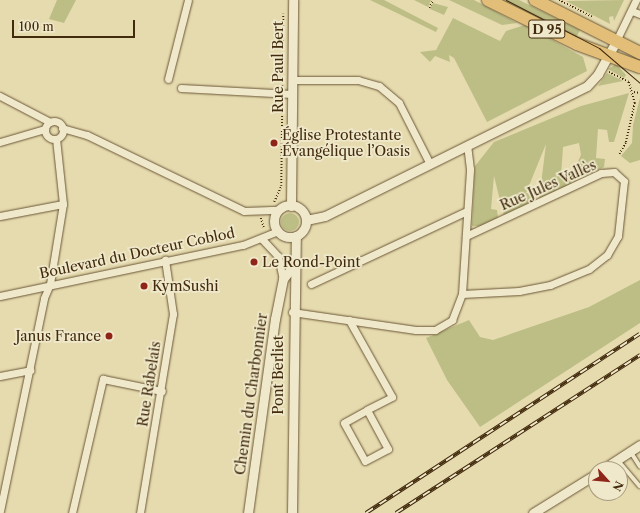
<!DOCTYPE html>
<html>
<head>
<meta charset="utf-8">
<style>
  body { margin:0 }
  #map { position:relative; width:640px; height:513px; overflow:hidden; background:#e6dbaf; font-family:"Libre Caslon Text",serif }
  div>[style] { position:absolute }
  .green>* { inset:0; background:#bdbe85 }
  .round { border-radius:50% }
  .path>* { height:1.5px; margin-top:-0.75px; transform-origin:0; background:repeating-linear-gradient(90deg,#422b0d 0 1px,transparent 0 3px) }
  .roads { filter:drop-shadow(0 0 1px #6b5736) drop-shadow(0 0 1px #6b5736) }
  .service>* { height:3.5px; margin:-1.75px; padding:0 1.75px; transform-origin:1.75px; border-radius:1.75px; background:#efe8cb }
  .minor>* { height:7px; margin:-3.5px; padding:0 3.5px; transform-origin:3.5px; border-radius:3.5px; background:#efe8cb }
  .minor>.ring { margin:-3.5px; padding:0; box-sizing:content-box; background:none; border:7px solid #efe8cb; border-radius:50% }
  .tertiary>* { height:9px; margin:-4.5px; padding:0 4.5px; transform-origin:4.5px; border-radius:4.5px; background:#efe8cb }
  .tertiary>.ring { margin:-4.5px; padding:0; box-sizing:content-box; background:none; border:9px solid #efe8cb; border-radius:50% }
  .primary>* { height:12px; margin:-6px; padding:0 6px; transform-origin:6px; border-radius:6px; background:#e3be78 }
  .tram>* { height:1px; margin:-0.5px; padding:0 0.5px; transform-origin:0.5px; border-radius:0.5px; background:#422b0d }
  .rail>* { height:4px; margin-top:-2px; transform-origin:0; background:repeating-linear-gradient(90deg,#efe8cb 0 8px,#422b0d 0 16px); box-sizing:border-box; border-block:1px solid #422b0d }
  .dots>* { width:11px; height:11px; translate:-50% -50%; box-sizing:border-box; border:2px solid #efe8cb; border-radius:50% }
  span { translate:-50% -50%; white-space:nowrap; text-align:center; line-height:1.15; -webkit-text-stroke:3.5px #efe8cb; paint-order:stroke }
  .shield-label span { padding:1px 3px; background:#efe8cb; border:1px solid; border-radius:3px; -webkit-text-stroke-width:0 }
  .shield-label { font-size:13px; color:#422b0d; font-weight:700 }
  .street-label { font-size:14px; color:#422b0d }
  .poi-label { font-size:14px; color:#422b0d }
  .left { translate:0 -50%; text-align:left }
  .right { translate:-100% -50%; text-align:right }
  .north { position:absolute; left:588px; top:461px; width:40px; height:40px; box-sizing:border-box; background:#efe8cb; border:1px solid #aa9c7f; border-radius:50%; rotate:117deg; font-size:11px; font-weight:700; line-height:16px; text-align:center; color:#422b0d }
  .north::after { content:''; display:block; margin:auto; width:14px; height:18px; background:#8f2418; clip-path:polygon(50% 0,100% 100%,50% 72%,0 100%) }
  .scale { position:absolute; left:12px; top:20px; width:123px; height:18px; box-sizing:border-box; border:2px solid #422b0d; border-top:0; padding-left:5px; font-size:12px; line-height:14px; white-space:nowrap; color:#422b0d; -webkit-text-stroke:3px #efe8cb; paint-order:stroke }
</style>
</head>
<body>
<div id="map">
  <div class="green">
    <i style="clip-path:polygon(57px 0,76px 0,64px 23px,49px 19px)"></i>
    <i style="clip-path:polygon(370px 0,384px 0,438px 28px,436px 32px)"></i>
    <i style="clip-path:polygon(414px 0,431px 0,428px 7px)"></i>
    <i style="clip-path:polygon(449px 0,474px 0,517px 23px,502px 25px)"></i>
    <i style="clip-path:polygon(501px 0,519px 0,580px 30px,576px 38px)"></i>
    <i style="clip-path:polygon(624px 0,614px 21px,613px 16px,609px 17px,610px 24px,566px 1px)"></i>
    <i style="clip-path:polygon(433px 3px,448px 7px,444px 15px,430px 9px)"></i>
    <i style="clip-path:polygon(453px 18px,500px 41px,506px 31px,525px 25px,583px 57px,587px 71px,487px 122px,454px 58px,449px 55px,450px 62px,435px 56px,430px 62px,420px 52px,436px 50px)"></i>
    <i style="clip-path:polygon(616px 64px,626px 75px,624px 78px,608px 69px)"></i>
    <i style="clip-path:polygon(607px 73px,623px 81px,598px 86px)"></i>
    <i style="clip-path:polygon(629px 93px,614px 142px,609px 142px,607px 130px,598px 129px,596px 158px,605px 159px,604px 167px,573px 182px,575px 167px,581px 155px,579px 143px,563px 147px,561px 176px,569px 176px,571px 184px,539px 200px,546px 144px,526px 193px,534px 194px,533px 203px,504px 217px,494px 176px,491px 209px,497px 210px,498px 218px,484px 226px,472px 226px,475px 166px,494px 142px,581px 106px)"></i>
    <i style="clip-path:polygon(640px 98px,640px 160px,630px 163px,621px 156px,632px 143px,633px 125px)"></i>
    <i class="round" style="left:281px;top:213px;width:18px;height:18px"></i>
    <i style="clip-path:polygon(640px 280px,640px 323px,480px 427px,447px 380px,426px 338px,469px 320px,480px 337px,493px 340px,589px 307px)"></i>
  </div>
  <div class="path">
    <i style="left:559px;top:0;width:38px;rotate:27deg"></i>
    <i style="left:429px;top:8px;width:9px;rotate:-63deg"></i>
    <i style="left:609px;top:72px;width:22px;rotate:27deg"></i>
    <i style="left:629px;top:82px;width:22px;rotate:74deg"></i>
    <i style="left:635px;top:103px;width:41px;rotate:102.7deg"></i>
    <i style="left:626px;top:143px;width:14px;rotate:120deg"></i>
    <i style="left:282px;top:86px;width:72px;rotate:-89.2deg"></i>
    <i style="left:634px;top:92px;width:6px;rotate:9deg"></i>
    <i style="left:274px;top:202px;width:17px;rotate:-66deg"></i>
    <i style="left:281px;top:186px;width:86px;rotate:-89.3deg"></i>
    <i style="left:261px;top:218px;width:10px;rotate:73deg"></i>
  </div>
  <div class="roads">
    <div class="service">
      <i style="left:631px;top:452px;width:17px;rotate:57deg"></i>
      <i style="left:618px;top:460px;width:34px;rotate:50deg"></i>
    </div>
    <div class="minor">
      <i style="left:632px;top:11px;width:9px;rotate:21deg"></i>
      <i style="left:616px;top:41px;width:46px;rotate:-64deg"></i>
      <i style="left:168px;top:79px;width:81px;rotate:-75.8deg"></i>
      <i style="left:292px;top:80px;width:66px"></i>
      <i style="left:358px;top:80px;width:22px;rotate:16deg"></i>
      <i style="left:379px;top:86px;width:26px;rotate:40deg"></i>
      <i style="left:399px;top:103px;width:68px;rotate:63.1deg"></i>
      <i style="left:181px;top:88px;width:111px;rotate:3.1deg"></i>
      <i style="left:0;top:96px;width:56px;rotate:27.5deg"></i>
      <i class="ring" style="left:45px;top:121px;width:11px;height:11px"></i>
      <i style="left:62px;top:128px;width:26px;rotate:16deg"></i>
      <i style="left:87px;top:135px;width:174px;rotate:25.8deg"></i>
      <i style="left:244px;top:211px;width:35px;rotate:-2deg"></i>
      <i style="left:0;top:142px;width:47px;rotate:-16.1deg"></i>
      <i style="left:0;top:216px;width:64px;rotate:-10.8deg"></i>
      <i style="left:262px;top:239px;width:23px;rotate:47deg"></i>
      <i style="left:278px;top:256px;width:24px;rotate:78deg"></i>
      <i style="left:311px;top:284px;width:172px;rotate:-25.1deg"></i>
      <i style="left:462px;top:294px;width:57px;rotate:-3deg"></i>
      <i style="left:519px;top:291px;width:32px;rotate:-11deg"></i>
      <i style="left:550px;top:285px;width:42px;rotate:-22.3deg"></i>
      <i style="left:589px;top:269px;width:23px;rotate:-38deg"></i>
      <i style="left:607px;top:255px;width:22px;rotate:-60deg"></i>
      <i style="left:618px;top:236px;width:55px;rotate:-83.8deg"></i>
      <i style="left:624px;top:181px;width:13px;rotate:-138deg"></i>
      <i style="left:614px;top:172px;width:13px;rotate:176deg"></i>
      <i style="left:601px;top:173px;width:149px;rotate:155deg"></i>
      <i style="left:0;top:296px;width:248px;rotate:-11.9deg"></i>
      <i style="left:243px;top:245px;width:37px;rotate:-22deg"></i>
      <i style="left:292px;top:312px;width:125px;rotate:8.3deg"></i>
      <i style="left:416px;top:330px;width:19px"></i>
      <i style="left:435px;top:330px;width:20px;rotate:-30deg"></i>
      <i style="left:452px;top:320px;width:28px;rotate:-69deg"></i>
      <i style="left:462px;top:294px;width:125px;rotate:-86.3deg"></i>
      <i style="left:470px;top:169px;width:24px;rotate:-97deg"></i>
      <i style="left:349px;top:320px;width:88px;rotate:60.8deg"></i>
      <i style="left:392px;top:397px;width:28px;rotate:153deg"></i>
      <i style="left:367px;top:410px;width:26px;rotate:151deg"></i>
      <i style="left:344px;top:423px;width:43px;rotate:61.1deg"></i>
      <i style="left:365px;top:461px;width:26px;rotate:-28deg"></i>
      <i style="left:388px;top:449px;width:44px;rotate:-118.3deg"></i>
      <i style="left:0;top:376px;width:31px;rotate:-11deg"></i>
      <i style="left:0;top:511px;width:217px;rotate:-78.3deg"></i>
      <i style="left:44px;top:298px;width:15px;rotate:-67deg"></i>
      <i style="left:50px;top:284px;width:81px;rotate:-80.8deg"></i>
      <i style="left:63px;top:204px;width:65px;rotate:-96.1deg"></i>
      <i style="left:72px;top:513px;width:138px;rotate:-77deg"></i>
      <i style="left:103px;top:379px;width:60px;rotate:11.5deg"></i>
      <i style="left:140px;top:513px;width:202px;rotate:-80.6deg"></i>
      <i style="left:173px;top:314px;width:55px;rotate:-98.4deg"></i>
    </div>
    <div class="tertiary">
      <i class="ring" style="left:274px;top:205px;width:23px;height:23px"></i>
      <i style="left:291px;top:206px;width:206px;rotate:-89.4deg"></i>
      <i style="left:306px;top:220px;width:19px;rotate:-12deg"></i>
      <i style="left:325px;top:216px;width:292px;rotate:-26.4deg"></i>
      <i style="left:587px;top:86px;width:16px;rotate:-47deg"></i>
      <i style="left:598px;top:74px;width:38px;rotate:-61deg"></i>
      <i style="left:603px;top:469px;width:44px;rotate:-33deg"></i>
      <i style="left:248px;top:513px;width:196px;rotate:-82.1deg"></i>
      <i style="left:275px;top:319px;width:41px;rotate:-78.7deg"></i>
      <i style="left:283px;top:279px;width:18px;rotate:-52deg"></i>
      <i style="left:292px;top:513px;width:277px;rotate:-89.2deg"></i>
      <i style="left:533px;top:513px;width:74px;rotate:-31.8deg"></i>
    </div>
    <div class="primary">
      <i style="left:488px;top:0;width:99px;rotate:26.3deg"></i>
      <i style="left:577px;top:44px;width:67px;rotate:20.1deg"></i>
      <i style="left:535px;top:0;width:118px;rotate:26.8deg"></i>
    </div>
  </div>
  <div class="tram">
    <i style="left:506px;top:0;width:105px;rotate:27.3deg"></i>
    <i style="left:599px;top:48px;width:54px;rotate:40.5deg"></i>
  </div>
  <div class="rail">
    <i style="left:366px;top:513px;width:327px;rotate:-33.2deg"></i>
    <i style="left:396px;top:513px;width:291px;rotate:-32.9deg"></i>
  </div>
  <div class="dots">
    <i style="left:274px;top:143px;background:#8f2418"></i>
    <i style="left:254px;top:262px;background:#8f2418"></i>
    <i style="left:144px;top:286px;background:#8f2418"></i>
    <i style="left:109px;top:336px;background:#8f2418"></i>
  </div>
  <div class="shield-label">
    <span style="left:547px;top:29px">D 95</span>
  </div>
  <div class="street-label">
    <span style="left:278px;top:67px;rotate:-90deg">Rue Paul Bert</span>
    <span style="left:548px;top:185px;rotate:-24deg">Rue Jules Vallès</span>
    <span style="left:137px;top:253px;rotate:-12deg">Boulevard du Docteur Coblod</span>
    <span style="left:278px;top:375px;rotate:-90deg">Pont Berliet</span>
    <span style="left:149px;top:384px;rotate:-81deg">Rue Rabelais</span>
    <span style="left:251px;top:394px;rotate:-82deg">Chemin du Charbonnier</span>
  </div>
  <div class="poi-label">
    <span class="left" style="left:282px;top:143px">Église Protestante<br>Évangélique l’Oasis</span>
    <span class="left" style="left:262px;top:262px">Le Rond-Point</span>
    <span class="left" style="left:152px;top:286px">KymSushi</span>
    <span class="right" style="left:101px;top:336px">Janus France</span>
  </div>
  <div class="north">N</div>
  <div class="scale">100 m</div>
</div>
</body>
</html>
